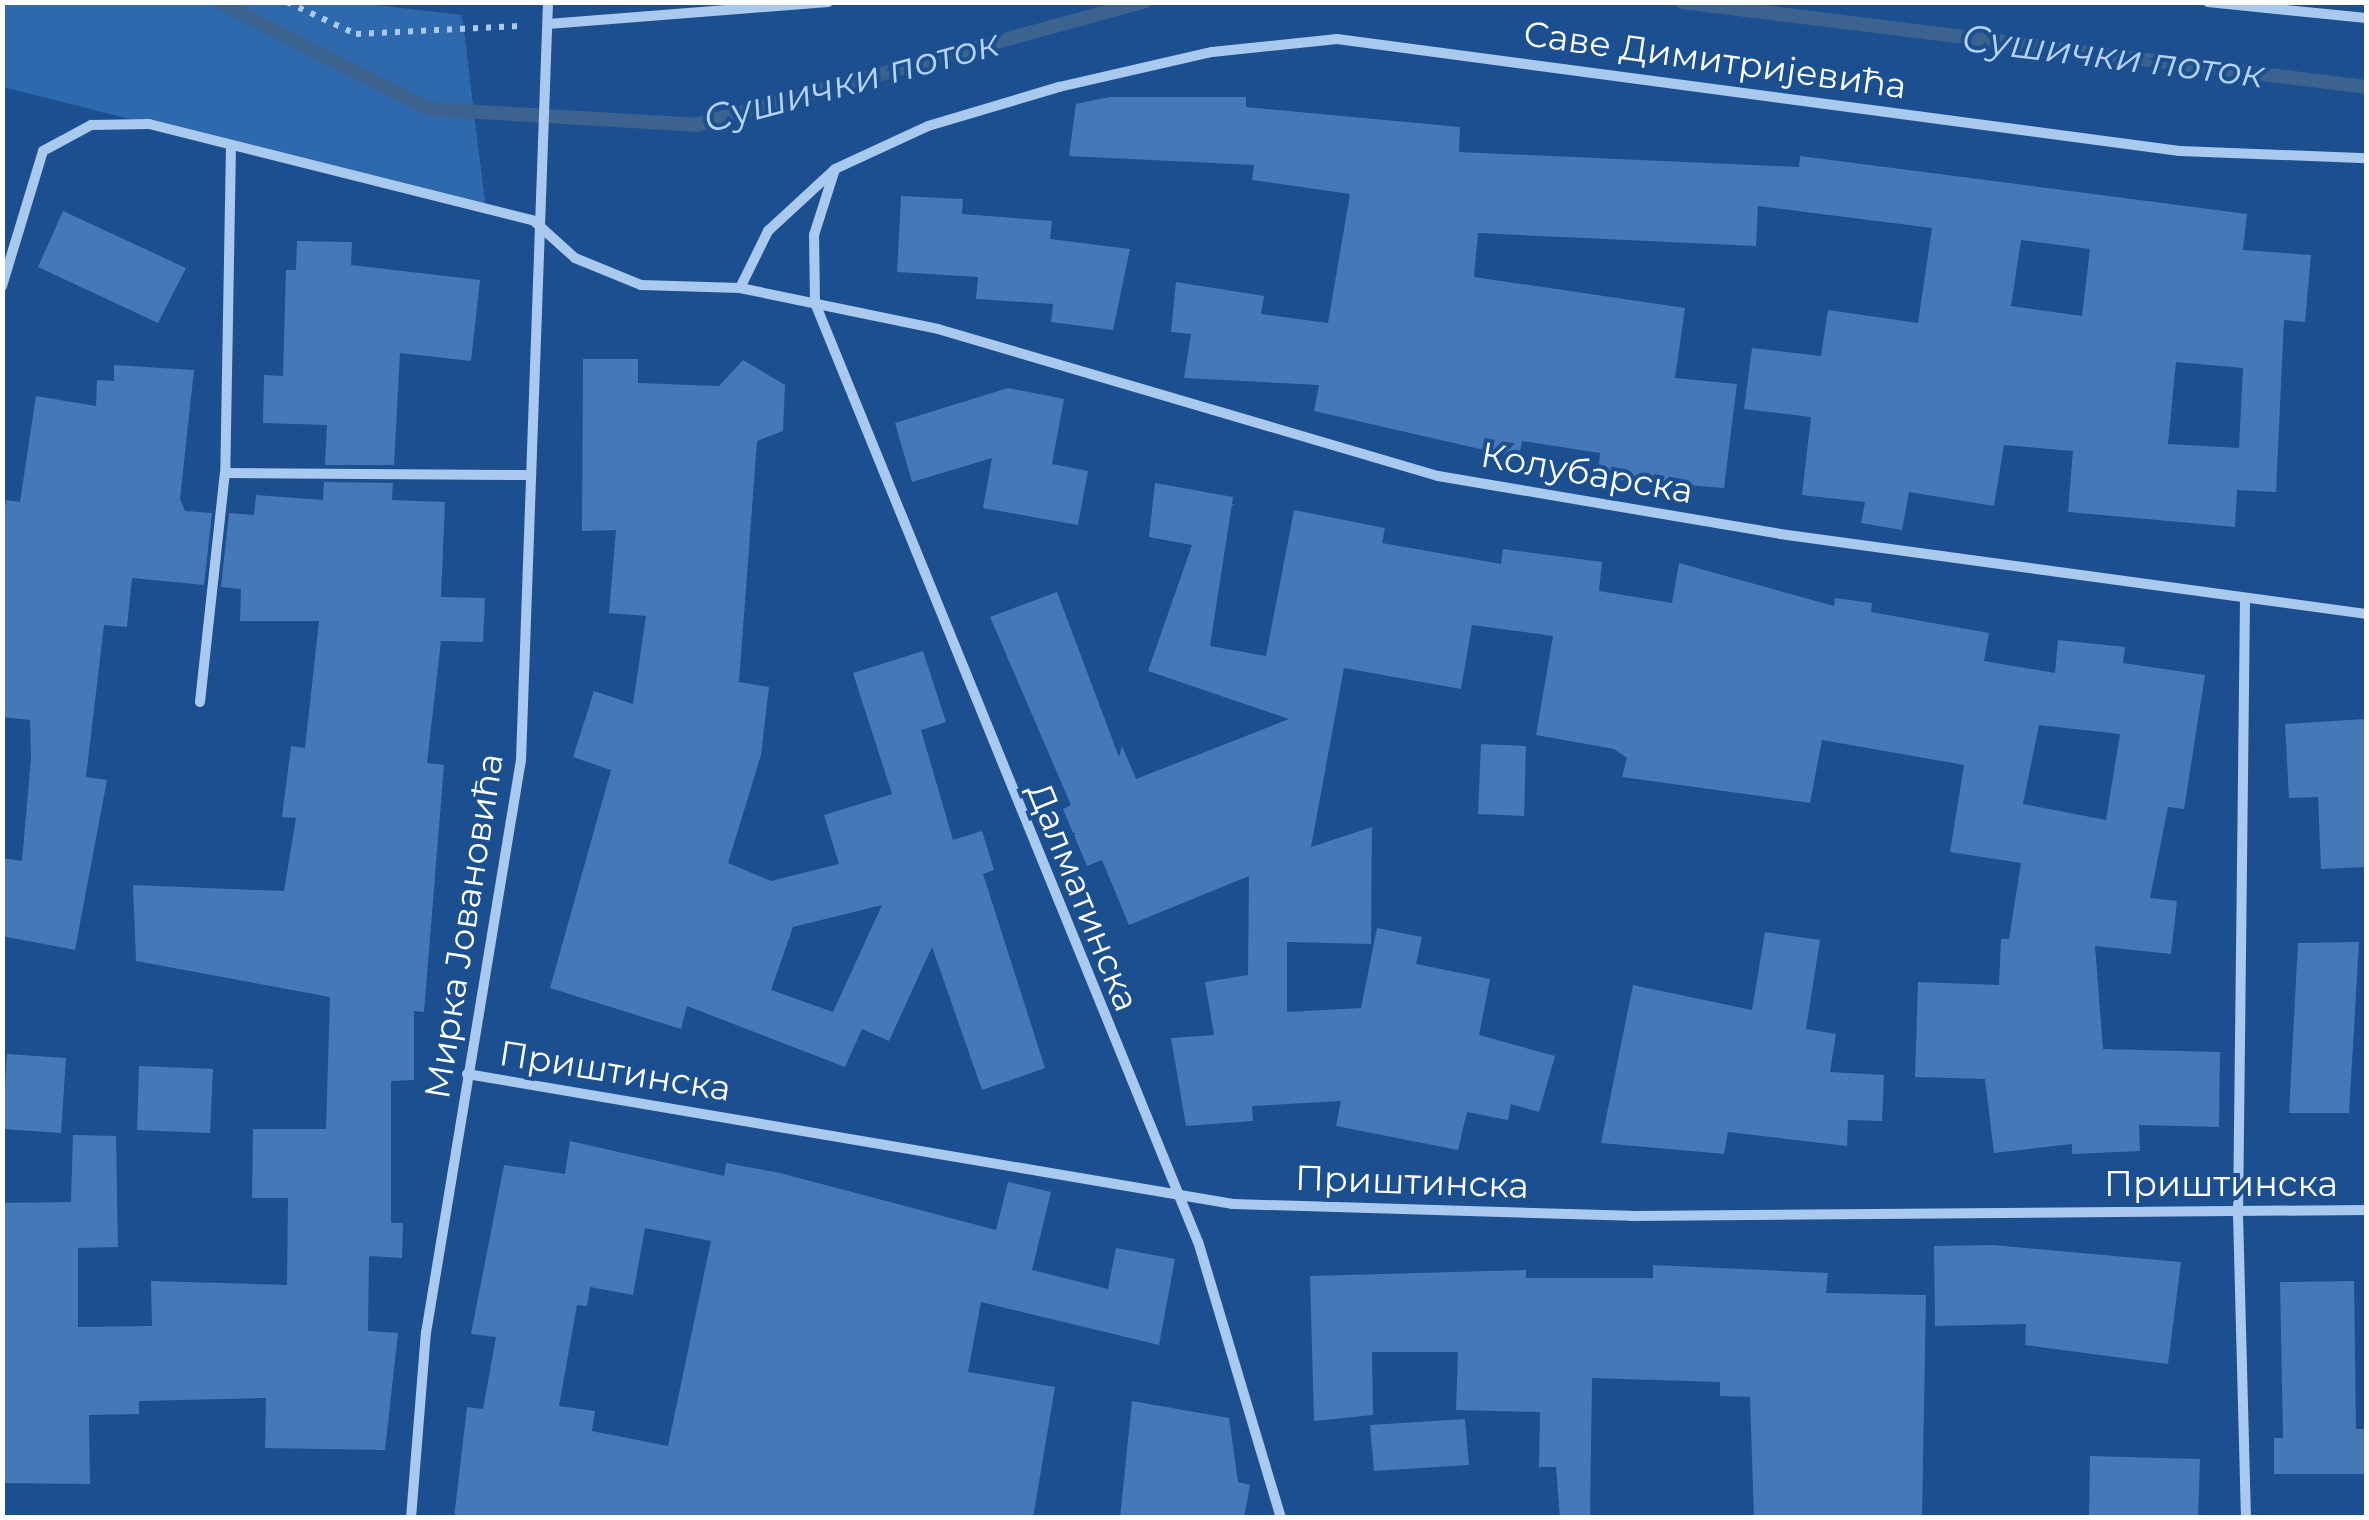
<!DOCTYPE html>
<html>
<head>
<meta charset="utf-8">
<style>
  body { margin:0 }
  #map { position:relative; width:2369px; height:1520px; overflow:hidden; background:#1b4f8f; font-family:Montserrat,sans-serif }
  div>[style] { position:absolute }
  .green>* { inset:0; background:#2e69ad }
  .stream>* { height:14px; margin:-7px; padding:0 7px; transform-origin:7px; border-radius:7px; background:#3c6290 }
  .building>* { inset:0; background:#4478b7 }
  .path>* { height:6px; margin-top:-3px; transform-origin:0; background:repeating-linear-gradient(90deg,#a9c9ee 0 5px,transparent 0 13px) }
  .street>* { height:10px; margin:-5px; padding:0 5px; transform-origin:5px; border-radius:5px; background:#a9c9ee }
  span { translate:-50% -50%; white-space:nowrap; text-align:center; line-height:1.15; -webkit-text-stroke:8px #1b4f8f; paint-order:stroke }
  .street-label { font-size:35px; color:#fff }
  .water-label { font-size:38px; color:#b5d3f5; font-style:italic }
  .frame { position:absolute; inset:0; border:5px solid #fff; pointer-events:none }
</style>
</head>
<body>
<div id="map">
  <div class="green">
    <i style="clip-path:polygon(351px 2px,462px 15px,486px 209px,3px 87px,2px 3px)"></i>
  </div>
  <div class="stream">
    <i style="left:219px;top:2px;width:236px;rotate:27deg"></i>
    <i style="left:429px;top:109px;width:267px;rotate:3.4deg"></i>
    <i style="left:696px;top:125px;width:465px;rotate:-15.4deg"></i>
    <i style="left:1682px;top:2px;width:689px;rotate:7.08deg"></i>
  </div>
  <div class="building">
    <i style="clip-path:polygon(evenodd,1109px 97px,1246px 97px,1246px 107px,1460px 127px,1459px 152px,1799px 167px,1800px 156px,2247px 214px,2243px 250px,2311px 255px,2305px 322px,2284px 320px,2276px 492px,2237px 490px,2235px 527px,2068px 512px,2073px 451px,2004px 445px,1994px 506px,1909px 492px,1902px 530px,1861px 523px,1865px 502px,1802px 495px,1811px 417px,1744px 409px,1752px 348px,1821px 356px,1828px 310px,1918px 323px,1932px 228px,1758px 206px,1756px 246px,1478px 233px,1474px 277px,1685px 308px,1675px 378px,1737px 384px,1724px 488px,1598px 478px,1600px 453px,1522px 441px,1519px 458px,1314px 411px,1319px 385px,1184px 378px,1191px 334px,1171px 332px,1176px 282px,1264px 296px,1261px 314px,1328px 323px,1350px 194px,1252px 180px,1254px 165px,1069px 156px,1076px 104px,1109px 97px,2021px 240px,2090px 249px,2082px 316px,2011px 306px,2021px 240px,1109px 97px,2176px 362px,2243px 368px,2239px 448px,2168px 444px,2176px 362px)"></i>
    <i style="clip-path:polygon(901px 196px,963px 199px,962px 214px,1052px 221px,1050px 239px,1130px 249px,1113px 330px,1051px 322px,1053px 304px,976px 299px,978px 277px,897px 272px)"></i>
    <i style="clip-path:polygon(63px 211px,186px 268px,158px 323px,38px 267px)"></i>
    <i style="clip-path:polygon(297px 241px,352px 242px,351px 265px,480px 280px,471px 361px,400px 353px,394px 465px,325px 465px,327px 425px,263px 423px,264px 375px,283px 376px,286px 270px,296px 270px)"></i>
    <i style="clip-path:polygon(evenodd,583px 359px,638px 359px,638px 383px,719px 386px,743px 360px,785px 385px,783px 431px,757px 441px,739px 682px,769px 687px,761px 755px,728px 863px,771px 881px,839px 864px,824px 815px,892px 794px,853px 673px,923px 651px,946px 722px,921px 730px,953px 840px,982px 831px,994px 870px,983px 874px,1045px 1068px,982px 1090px,932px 947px,889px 1041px,862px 1029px,845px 1067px,687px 1006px,681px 1029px,550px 988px,611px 770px,573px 757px,594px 691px,633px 704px,646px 616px,609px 613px,616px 530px,582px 531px,583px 359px,882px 905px,833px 1012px,771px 990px,793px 927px,882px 905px)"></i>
    <i style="clip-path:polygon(114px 365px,194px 370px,180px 499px,185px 511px,212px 513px,204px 585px,132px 578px,127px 627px,104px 625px,86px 777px,107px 780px,75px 950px,2px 936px,2px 858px,22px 861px,31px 758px,30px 720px,2px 717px,2px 523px,6px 500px,20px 502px,36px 396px,96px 406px,97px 380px,114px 381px)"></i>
    <i style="clip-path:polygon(1008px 388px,1064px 399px,1052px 464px,1088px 471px,1078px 525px,983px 508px,992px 458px,912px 482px,895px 423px)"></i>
    <i style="clip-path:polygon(324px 482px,393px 483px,392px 500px,445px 502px,441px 597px,485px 598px,483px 642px,441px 641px,427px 763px,444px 765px,424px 1012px,414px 1011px,414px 1080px,391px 1081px,391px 1223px,403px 1223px,402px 1258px,369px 1256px,368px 1331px,398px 1333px,385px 1450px,265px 1448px,266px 1398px,139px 1401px,139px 1414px,89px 1415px,90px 1484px,2px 1483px,2px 1203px,71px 1202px,73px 1135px,116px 1136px,118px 1247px,78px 1248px,78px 1327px,152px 1326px,151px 1281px,287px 1285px,288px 1198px,252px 1198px,253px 1129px,326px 1129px,330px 997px,136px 961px,133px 885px,284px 891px,296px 818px,282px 817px,291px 746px,305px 748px,319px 621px,240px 621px,241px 589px,221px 587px,229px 513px,254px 515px,256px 495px,323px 500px)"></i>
    <i style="clip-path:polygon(evenodd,1155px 483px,1233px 497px,1210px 646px,1266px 656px,1294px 510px,1385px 528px,1382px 543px,1501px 564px,1503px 549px,1602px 562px,1599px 591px,1672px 603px,1679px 563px,1834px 606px,1835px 598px,1872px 603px,1871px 612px,1989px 633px,1984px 661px,2055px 673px,2058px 640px,2125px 647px,2123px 663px,2205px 675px,2184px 809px,2168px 807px,2150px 898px,2177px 901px,2171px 954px,2095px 946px,2103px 1049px,2220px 1052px,2219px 1127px,2139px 1125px,2140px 1151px,2072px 1154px,2072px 1144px,1994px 1153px,1985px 1079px,1915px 1077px,1918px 982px,1999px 985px,2001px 939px,2009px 939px,2021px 863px,1950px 852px,1964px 765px,1822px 740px,1810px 803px,1622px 777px,1627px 758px,1614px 749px,1536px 735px,1553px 636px,1472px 625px,1461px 689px,1344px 668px,1311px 847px,1372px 827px,1371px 944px,1287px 942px,1287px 1012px,1361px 1008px,1377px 928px,1422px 937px,1416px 964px,1490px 979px,1479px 1035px,1555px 1056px,1539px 1112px,1511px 1104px,1508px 1120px,1467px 1112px,1458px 1150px,1336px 1126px,1341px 1101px,1252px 1106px,1253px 1121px,1186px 1126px,1171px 1038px,1214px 1035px,1205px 982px,1248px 975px,1249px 876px,1129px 925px,1102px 860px,1087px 866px,1063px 809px,1071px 805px,990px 617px,1057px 592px,1119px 757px,1122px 746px,1136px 779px,1289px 719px,1148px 671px,1192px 545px,1149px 537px,1155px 483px,2039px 725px,2120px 734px,2106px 820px,2023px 804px,2039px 725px)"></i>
    <i style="clip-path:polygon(2365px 719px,2366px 867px,2321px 869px,2318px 797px,2289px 798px,2285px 724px)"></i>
    <i style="clip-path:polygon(1481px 744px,1526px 746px,1524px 816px,1478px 814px)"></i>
    <i style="clip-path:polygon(1765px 932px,1820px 940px,1806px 1029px,1836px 1034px,1830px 1072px,1884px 1075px,1882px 1121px,1848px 1120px,1847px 1146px,1728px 1132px,1724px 1154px,1601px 1143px,1633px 985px,1752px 1010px)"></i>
    <i style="clip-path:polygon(2359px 942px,2349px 1113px,2289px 1113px,2298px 943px)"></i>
    <i style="clip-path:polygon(7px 1054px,66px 1058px,61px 1133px,2px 1129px)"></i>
    <i style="clip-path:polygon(139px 1066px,213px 1069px,210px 1133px,137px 1130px)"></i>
    <i style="clip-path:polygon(evenodd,570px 1141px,724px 1176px,726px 1163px,780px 1173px,996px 1230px,1008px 1182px,1051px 1192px,1032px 1270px,1108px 1289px,1116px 1248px,1175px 1259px,1159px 1345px,981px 1302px,968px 1372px,1055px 1387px,1033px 1518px,454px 1518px,467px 1407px,483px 1409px,496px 1337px,471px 1334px,504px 1165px,565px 1174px,570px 1141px,645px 1228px,711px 1241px,668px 1446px,592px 1431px,595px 1411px,559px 1406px,577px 1305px,587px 1306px,590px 1287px,633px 1295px,645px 1228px)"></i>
    <i style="clip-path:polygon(1994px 1245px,2181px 1262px,2168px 1364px,2025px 1345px,2026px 1324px,1935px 1326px,1934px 1246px)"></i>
    <i style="clip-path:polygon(1653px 1265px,1828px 1273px,1826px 1293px,1926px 1295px,1922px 1518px,1754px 1518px,1750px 1397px,1720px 1396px,1720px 1382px,1592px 1378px,1590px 1518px,1560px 1518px,1556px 1467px,1539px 1467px,1540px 1412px,1456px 1410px,1458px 1352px,1372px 1352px,1373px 1415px,1314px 1421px,1310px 1276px,1526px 1270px,1526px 1278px,1653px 1278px)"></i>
    <i style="clip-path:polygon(2354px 1281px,2356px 1429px,2366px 1429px,2366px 1474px,2274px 1474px,2274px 1438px,2283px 1438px,2280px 1282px)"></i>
    <i style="clip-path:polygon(1132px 1401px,1229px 1418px,1238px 1482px,1250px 1485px,1244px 1518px,1120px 1518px)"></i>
    <i style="clip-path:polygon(1465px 1419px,1469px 1465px,1374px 1471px,1370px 1425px)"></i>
    <i style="clip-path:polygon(2090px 1456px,2200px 1459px,2198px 1518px,2089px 1516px)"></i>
  </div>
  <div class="path">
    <i style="left:287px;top:2px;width:76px;rotate:24.9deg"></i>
    <i style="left:356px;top:34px;width:166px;rotate:-2.8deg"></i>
  </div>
  <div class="street">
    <i style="left:2208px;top:2px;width:159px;rotate:5.8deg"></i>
    <i style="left:548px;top:24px;width:281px;rotate:-4.5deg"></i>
    <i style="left:231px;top:145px;width:328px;rotate:91deg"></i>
    <i style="left:225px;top:473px;width:300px;rotate:0.4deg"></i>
    <i style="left:2px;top:286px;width:141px;rotate:-73.1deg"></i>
    <i style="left:43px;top:151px;width:55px;rotate:-28.4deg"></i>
    <i style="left:91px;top:125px;width:58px;rotate:-1deg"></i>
    <i style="left:149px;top:124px;width:397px;rotate:14.1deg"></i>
    <i style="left:534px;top:221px;width:55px;rotate:42.1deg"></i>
    <i style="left:575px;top:258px;width:71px;rotate:22.2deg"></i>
    <i style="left:641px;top:285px;width:99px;rotate:1.7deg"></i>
    <i style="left:740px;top:288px;width:202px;rotate:11.7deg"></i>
    <i style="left:938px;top:329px;width:521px;rotate:16.38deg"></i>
    <i style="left:1438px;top:476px;width:347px;rotate:9.6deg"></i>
    <i style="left:1780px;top:534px;width:591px;rotate:7.77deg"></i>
    <i style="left:740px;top:288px;width:64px;rotate:-63.8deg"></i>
    <i style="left:768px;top:231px;width:90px;rotate:-42.7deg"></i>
    <i style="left:2245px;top:600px;width:614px;rotate:90.65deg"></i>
    <i style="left:2238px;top:1214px;width:304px;rotate:88.5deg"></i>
    <i style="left:200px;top:702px;width:230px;rotate:-83.8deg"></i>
    <i style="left:467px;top:1074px;width:777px;rotate:9.63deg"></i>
    <i style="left:1233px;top:1204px;width:398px;rotate:1.7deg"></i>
    <i style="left:1631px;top:1216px;width:735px;rotate:-0.47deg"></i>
    <i style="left:411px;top:1518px;width:186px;rotate:-85.4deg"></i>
    <i style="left:426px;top:1333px;width:581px;rotate:-80.59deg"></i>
    <i style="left:521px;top:760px;width:758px;rotate:-87.96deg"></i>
    <i style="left:1281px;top:1518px;width:288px;rotate:-106.7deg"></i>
    <i style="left:1198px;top:1242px;width:1014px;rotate:-112.19deg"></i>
    <i style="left:815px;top:303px;width:68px;rotate:-90.8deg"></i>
    <i style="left:814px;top:235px;width:69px;rotate:-72.3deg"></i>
    <i style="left:835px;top:169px;width:102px;rotate:-24.8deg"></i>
    <i style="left:928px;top:126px;width:137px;rotate:-16.6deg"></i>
    <i style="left:1059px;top:87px;width:157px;rotate:-12.9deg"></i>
    <i style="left:1212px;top:52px;width:126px;rotate:-5.9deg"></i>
    <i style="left:1337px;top:39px;width:850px;rotate:7.57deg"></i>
    <i style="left:2180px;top:151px;width:186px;rotate:2.2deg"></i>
  </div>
  <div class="street-label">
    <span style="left:1715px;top:60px;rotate:8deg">Саве Димитријевића</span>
    <span style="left:1587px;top:473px;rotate:10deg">Колубарска</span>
    <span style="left:1083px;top:897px;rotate:68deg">Далматинска</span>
    <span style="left:464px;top:926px;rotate:-81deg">Мирка Јовановића</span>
    <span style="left:615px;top:1071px;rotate:9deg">Приштинска</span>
    <span style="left:1412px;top:1182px;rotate:2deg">Приштинска</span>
    <span style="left:2221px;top:1184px">Приштинска</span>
  </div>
  <div class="water-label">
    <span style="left:2113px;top:56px;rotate:7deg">Сушички поток</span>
    <span style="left:851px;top:81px;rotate:-15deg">Сушички поток</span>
  </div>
  <div class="frame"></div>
</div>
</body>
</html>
